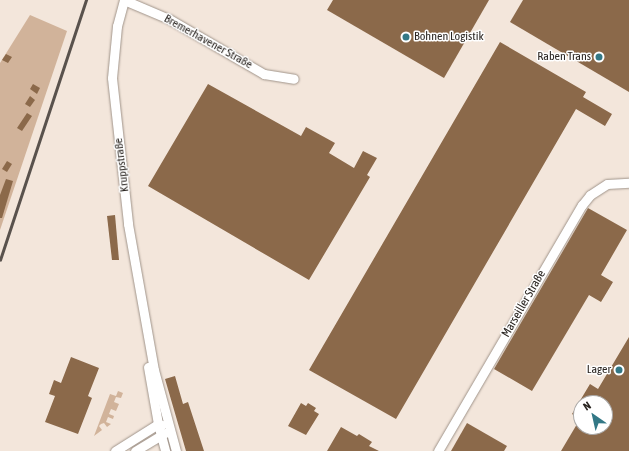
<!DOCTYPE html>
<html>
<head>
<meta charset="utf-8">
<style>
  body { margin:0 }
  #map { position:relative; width:629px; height:451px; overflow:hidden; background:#f3e6db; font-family:"Asap Condensed",sans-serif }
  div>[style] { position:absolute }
  .green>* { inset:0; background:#d1b39a }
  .building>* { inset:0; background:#8b694a }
  .roads { filter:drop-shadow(0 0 1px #a0948a) drop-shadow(0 0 1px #a0948a) }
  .minor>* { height:9px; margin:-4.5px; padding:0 4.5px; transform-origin:4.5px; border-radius:4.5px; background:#fff }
  .rail>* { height:2.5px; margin:-1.25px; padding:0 1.25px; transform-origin:1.25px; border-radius:1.25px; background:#59524d }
  .dots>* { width:11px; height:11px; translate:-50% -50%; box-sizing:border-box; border:2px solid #fff; border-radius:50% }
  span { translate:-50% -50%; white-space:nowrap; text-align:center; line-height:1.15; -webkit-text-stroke:3px #fff; paint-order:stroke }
  .poi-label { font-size:12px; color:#2a2521 }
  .left { translate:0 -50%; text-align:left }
  .right { translate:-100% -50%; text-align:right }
  .street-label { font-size:12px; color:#2a2521 }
  .north { position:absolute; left:573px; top:395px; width:40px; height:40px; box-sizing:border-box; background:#fff; border:1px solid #aaa8a6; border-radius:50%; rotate:326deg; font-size:11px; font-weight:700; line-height:16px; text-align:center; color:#2a2521 }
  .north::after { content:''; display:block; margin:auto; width:14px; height:18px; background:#337886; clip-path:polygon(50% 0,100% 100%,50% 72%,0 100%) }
</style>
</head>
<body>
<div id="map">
  <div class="green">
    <i style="clip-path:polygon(30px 15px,67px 31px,0 230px,0 63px)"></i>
    <i style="clip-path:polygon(118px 391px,123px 393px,121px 398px,116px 397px,114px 402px,119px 404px,116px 411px,111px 409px,109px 414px,114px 416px,113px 419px,108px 417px,106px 422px,111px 424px,107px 427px,104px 423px,101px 424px,99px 426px,102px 430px,94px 436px,110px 394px,116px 396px)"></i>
  </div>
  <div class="building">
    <i style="clip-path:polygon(333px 0,489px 0,444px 78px,327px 10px)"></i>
    <i style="clip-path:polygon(523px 0,629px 0,629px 92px,510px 22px)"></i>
    <i style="clip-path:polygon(500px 42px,586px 92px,583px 97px,612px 114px,605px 126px,576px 109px,396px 419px,309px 370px)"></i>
    <i style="clip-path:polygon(6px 54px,12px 57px,8px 63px,2px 60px)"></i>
    <i style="clip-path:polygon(33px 84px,40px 88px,37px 94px,30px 89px)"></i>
    <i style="clip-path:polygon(208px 84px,301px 136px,306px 127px,335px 143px,329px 153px,354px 168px,363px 151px,377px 158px,367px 175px,370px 177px,309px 280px,148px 186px)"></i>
    <i style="clip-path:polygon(30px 96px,35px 100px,30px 107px,25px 104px)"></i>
    <i style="clip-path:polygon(27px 113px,32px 116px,22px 131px,17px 128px)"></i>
    <i style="clip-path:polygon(7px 161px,12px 164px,7px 172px,2px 169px)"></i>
    <i style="clip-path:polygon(6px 179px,13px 181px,2px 218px,0 218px,0 195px)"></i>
    <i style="clip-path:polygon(588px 208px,627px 230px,601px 275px,613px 282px,601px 302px,589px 295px,532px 391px,494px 369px)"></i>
    <i style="clip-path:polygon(115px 215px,119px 260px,112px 260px,107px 216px)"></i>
    <i style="clip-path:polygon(evenodd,629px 337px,629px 451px,561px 451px,580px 419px,572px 414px,590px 384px,598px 389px,629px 337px,581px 403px,605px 403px,605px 427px,581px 427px,581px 403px)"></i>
    <i style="clip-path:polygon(71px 357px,99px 368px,88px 396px,92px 398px,78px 434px,45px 422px,55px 396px,49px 394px,54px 380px,61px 383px)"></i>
    <i style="clip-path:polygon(175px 376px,183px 404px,188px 402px,204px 451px,186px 451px,165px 379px)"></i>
    <i style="clip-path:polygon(301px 403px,306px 406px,308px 403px,316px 408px,314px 411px,319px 414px,306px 435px,288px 426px)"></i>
    <i style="clip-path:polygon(467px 423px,507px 446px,504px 451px,451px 451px)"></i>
    <i style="clip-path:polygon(341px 427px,357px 436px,359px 434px,372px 442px,369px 446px,379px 451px,327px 451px)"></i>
  </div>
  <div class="roads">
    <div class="minor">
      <i style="left:124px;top:0;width:27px;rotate:105deg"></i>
      <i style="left:117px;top:26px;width:52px;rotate:95.5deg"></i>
      <i style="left:112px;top:78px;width:147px;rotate:83.7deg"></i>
      <i style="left:128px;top:224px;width:148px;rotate:79.9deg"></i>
      <i style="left:154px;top:370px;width:84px;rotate:74.8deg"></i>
      <i style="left:124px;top:0;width:49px;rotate:22.9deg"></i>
      <i style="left:169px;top:19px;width:110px;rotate:30.1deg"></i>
      <i style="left:264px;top:74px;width:30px;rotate:9deg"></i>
      <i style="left:148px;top:367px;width:58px;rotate:80deg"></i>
      <i style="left:158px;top:424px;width:28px;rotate:75deg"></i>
      <i style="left:115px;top:451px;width:51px;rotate:-32.1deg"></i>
      <i style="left:158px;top:424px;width:4px;rotate:14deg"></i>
      <i style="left:135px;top:451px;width:35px;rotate:-31deg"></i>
      <i style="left:438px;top:451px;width:285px;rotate:-59.7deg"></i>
      <i style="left:582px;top:205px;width:13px;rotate:-51deg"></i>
      <i style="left:590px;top:195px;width:20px;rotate:-33deg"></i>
      <i style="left:607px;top:184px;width:22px;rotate:-3deg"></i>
    </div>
  </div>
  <div class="rail">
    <i style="left:0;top:260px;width:274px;rotate:-71.7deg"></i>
  </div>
  <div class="dots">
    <i style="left:406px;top:37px;background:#337886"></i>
    <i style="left:599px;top:57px;background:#337886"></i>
    <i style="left:619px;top:370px;background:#337886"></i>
  </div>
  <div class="poi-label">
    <span class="left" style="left:414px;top:37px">Bohnen Logistik</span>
    <span class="right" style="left:591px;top:57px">Raben Trans</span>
    <span class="right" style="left:611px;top:370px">Lager</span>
  </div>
  <div class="street-label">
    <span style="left:208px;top:42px;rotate:29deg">Bremerhavener Straße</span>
    <span style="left:122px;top:165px;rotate:-97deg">Kruppstraße</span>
    <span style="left:524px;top:304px;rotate:-60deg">Marseiller Straße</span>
  </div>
  <div class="north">N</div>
</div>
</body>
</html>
